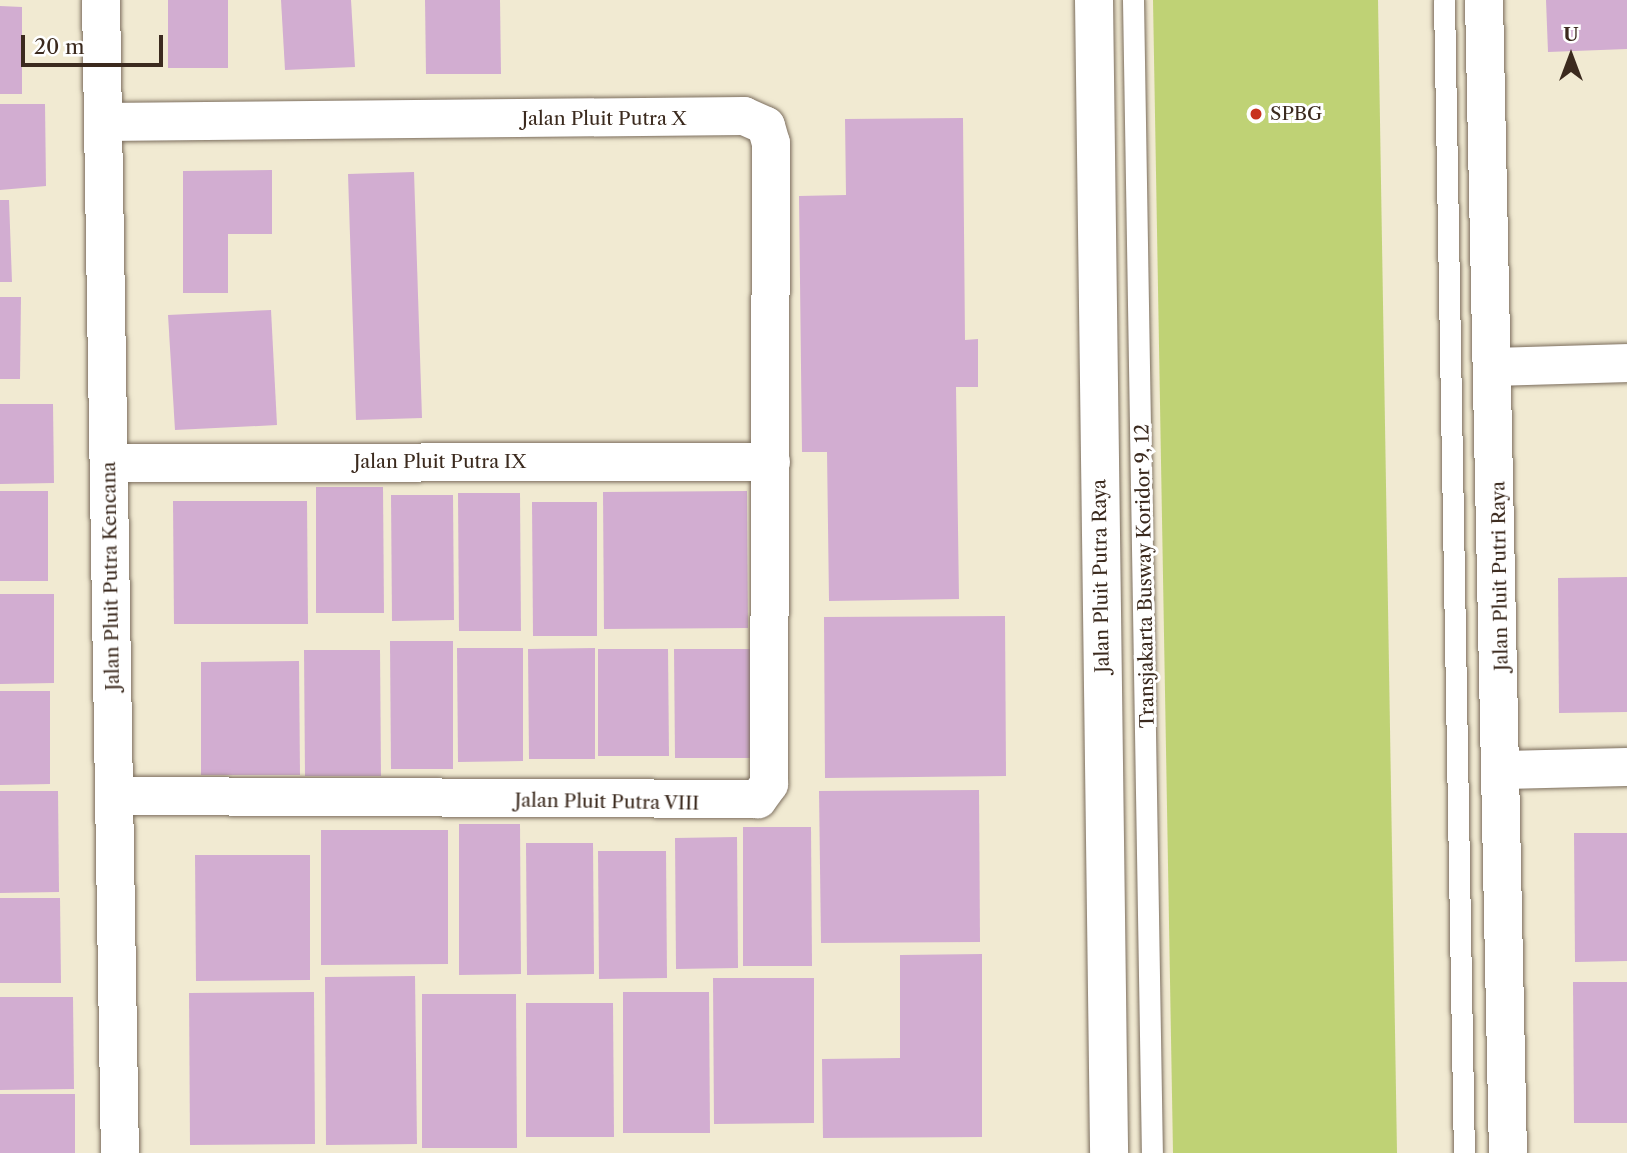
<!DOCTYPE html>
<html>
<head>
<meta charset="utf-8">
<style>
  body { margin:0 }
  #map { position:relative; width:1627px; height:1153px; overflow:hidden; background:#f1ead2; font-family:"Libre Caslon Text",serif }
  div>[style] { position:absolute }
  .green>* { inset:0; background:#bfd275 }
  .building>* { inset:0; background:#d2add1 }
  .roads { filter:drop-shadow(0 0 2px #7b6d5d) drop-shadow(0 0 2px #7b6d5d) }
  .service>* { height:21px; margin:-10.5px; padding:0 10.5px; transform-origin:10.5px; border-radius:10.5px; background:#fff }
  .minor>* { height:38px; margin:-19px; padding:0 19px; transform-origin:19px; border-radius:19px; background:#fff }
  .tertiary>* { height:38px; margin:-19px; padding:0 19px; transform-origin:19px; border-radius:19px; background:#fff }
  .dots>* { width:19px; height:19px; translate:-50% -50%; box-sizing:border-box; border:4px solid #fff; border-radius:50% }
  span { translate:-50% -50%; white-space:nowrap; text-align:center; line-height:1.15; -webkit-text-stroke:6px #fff; paint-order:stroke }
  .poi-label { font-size:19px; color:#3b2a1e }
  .left { translate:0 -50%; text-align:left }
  .street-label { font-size:19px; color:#3b2a1e }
  .north { position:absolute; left:1536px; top:21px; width:70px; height:70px; -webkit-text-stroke:5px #fff; paint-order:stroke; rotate:0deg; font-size:19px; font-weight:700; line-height:28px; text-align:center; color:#3b2a1e }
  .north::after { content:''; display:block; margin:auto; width:24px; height:32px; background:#3b2a1e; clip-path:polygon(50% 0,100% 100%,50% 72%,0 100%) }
  .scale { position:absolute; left:21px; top:35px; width:142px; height:32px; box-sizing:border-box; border:4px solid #3b2a1e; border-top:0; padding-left:9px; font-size:21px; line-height:24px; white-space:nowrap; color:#3b2a1e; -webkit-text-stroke:5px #fff; paint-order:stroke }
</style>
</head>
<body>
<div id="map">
  <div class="green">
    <i style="clip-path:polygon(1153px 0,1378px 0,1397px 1153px,1173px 1153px)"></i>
  </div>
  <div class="building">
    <i style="clip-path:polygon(168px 0,228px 0,228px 68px,168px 68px)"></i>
    <i style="clip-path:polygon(281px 0,351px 0,355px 67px,285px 70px)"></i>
    <i style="clip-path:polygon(425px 0,500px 0,501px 74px,426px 74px)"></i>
    <i style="clip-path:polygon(1546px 0,1627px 0,1627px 49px,1548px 52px)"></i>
    <i style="clip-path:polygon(0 6px,22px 7px,22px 94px,0 94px)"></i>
    <i style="clip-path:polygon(0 104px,45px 104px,46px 186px,0 190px)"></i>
    <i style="clip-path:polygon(963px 118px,965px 340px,978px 339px,978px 387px,956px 387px,959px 599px,829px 601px,827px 452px,802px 452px,799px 196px,846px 195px,845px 119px)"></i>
    <i style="clip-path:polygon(272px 170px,272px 234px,228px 234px,228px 293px,183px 293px,183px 171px)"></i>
    <i style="clip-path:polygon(414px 172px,422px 418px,356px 420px,348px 174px)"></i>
    <i style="clip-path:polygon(0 200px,9px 200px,12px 282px,0 282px)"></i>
    <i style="clip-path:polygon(0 297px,21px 297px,20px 379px,0 379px)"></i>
    <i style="clip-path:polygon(271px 310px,277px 425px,175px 430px,168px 315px)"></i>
    <i style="clip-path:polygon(0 404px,53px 404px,54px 483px,0 484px)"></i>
    <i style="clip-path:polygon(316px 487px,383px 487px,384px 613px,316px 613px)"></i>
    <i style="clip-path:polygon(0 491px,48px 491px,48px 581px,0 581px)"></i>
    <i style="clip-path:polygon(747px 491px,748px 628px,604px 629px,603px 492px)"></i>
    <i style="clip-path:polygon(458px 493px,520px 493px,521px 631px,459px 631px)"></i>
    <i style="clip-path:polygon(391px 495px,453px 495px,454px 620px,392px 621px)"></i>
    <i style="clip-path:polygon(173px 501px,307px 501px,308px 624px,174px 624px)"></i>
    <i style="clip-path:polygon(532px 502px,597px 502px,597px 636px,533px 636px)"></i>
    <i style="clip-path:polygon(1627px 577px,1627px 712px,1559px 713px,1558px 578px)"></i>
    <i style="clip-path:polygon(0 594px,54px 594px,54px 683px,0 684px)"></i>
    <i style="clip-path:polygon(1005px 616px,1006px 776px,825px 778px,824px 617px)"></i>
    <i style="clip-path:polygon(390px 641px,453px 641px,453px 769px,391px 769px)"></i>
    <i style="clip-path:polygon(457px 648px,523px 648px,523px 761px,458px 762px)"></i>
    <i style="clip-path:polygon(595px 648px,595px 759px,529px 759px,528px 649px)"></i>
    <i style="clip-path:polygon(598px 649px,668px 649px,669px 756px,598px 756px)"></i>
    <i style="clip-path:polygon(674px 649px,756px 649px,756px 758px,675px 758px)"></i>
    <i style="clip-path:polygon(304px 650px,380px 650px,381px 776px,305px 776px)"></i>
    <i style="clip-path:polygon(299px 661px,300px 775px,201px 775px,201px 662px)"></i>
    <i style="clip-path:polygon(0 691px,50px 691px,50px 784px,0 785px)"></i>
    <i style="clip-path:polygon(979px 790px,980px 942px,821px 943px,819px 791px)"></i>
    <i style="clip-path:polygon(0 791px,58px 791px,59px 892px,0 893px)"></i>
    <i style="clip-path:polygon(459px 824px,520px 824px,521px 974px,459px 975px)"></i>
    <i style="clip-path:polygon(743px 827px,811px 827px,812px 966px,743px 966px)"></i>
    <i style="clip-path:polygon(321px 830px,448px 830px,448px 964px,321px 965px)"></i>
    <i style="clip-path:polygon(1574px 833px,1627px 833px,1627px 961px,1575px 962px)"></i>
    <i style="clip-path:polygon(737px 837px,738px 968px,676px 969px,675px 838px)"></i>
    <i style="clip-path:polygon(526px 843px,593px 843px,594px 974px,527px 975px)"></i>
    <i style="clip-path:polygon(598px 851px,666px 851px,667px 978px,599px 979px)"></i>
    <i style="clip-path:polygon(195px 855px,310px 855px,310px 980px,196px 981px)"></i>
    <i style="clip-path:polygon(0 898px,60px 898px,61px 983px,0 983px)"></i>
    <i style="clip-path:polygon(982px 954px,982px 1137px,823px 1138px,822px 1059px,900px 1058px,900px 955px)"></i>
    <i style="clip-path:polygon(415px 976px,417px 1144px,326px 1145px,325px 977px)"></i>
    <i style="clip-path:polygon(713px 978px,814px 978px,814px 1123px,714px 1124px)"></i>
    <i style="clip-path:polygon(1573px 982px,1627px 982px,1627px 1123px,1574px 1123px)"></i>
    <i style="clip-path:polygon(314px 992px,315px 1144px,190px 1145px,189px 993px)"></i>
    <i style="clip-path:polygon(623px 992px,709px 992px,710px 1133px,623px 1133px)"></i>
    <i style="clip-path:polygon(422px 994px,516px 994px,517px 1148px,422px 1148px)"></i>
    <i style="clip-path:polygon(0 997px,73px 997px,74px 1089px,0 1090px)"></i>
    <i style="clip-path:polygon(526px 1003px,613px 1003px,614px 1137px,526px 1137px)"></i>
    <i style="clip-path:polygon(0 1094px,75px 1094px,75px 1153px,0 1153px)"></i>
  </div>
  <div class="roads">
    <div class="service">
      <i style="left:1133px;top:0;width:1153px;rotate:89.06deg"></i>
      <i style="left:1444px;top:0;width:1153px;rotate:89.01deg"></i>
    </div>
    <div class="minor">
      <i style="left:101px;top:0;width:1153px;rotate:89.06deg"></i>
      <i style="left:103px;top:122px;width:641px;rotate:-0.54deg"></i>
      <i style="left:744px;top:116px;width:24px;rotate:24deg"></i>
      <i style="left:766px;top:126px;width:18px;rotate:74deg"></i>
      <i style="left:771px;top:143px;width:641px;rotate:90.18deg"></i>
      <i style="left:769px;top:784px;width:19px;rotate:126deg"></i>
      <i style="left:758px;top:799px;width:643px;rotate:-179.73deg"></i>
      <i style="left:1495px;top:367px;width:132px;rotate:-1.7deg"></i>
      <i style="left:109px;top:463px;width:662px;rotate:-0.09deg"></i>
      <i style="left:1504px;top:770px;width:123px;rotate:-1.4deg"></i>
    </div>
    <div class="tertiary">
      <i style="left:1094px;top:0;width:1153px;rotate:89.25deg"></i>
      <i style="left:1484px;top:0;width:1153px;rotate:88.81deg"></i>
    </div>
  </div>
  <div class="dots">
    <i style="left:1256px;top:114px;background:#c8321e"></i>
  </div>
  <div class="poi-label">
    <span class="left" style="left:1270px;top:114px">SPBG</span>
  </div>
  <div class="street-label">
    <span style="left:604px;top:119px">Jalan Pluit Putra X</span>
    <span style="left:440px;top:462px">Jalan Pluit Putra IX</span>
    <span style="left:111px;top:576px;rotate:-91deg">Jalan Pluit Putra Kencana</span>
    <span style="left:1101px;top:576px;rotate:-91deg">Jalan Pluit Putra Raya</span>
    <span style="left:1145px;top:576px;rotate:-91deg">Transjakarta Busway Koridor 9, 12</span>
    <span style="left:1500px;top:576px;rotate:-91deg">Jalan Pluit Putri Raya</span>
    <span style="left:607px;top:802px;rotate:1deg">Jalan Pluit Putra VIII</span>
  </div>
  <div class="north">U</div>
  <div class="scale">20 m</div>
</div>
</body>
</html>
